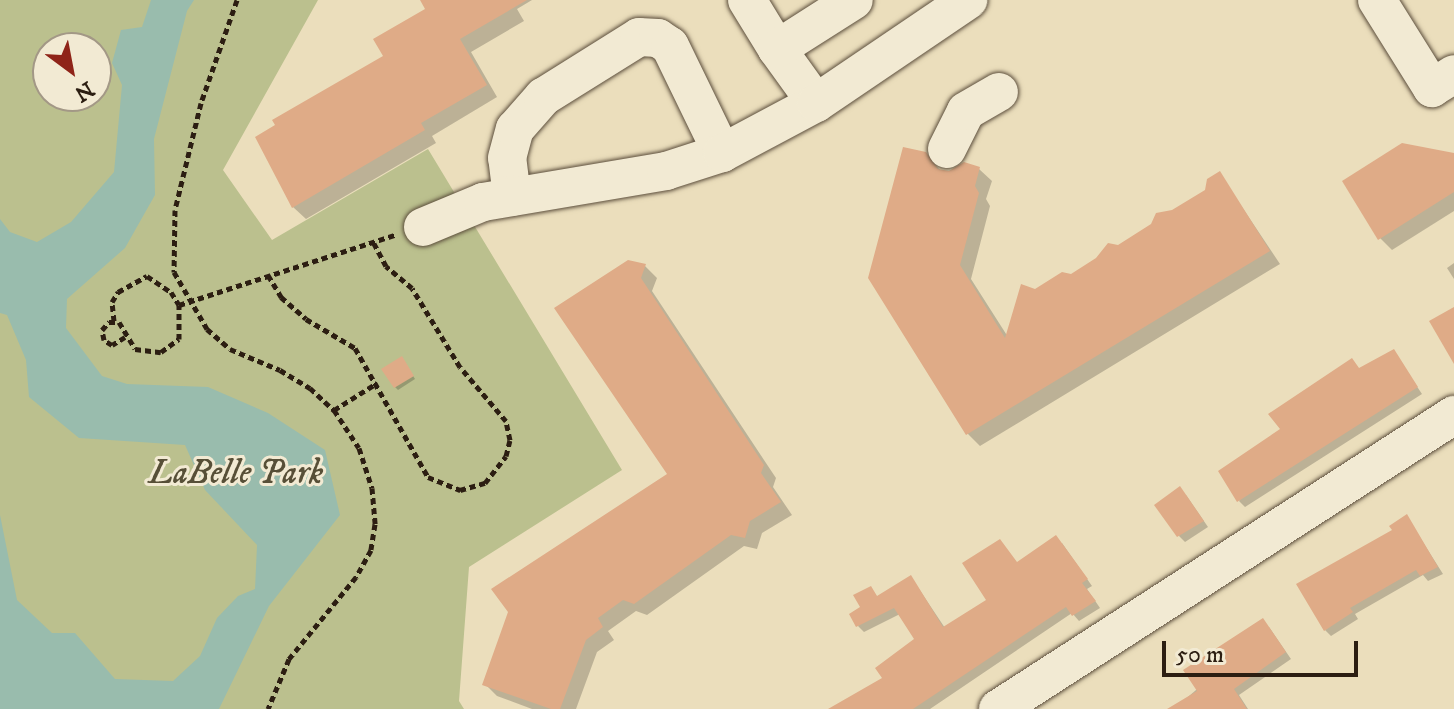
<!DOCTYPE html>
<html>
<head>
<meta charset="utf-8">
<style>
  body { margin:0 }
  #map { position:relative; width:1454px; height:709px; overflow:hidden; background:#ebdebc; font-family:"IM FELL DW Pica",serif }
  div>[style] { position:absolute }
  .green>* { inset:0; background:#bbc08e }
  .water>* { inset:0; background:#99bcad }
  .shadow>* { inset:0; background:#0003 }
  .building>* { inset:0; background:#dfab87 }
  .path>* { height:5px; margin-top:-2.5px; transform-origin:0; background:repeating-linear-gradient(90deg,#2c1e12 0 6px,transparent 0 10px) }
  .roads { filter:drop-shadow(0 0 2px #5c4e3c) drop-shadow(0 0 2px #5c4e3c) }
  .minor>* { height:38px; margin:-19px; padding:0 19px; transform-origin:19px; border-radius:19px; background:#f2ead3 }
  span { translate:-50% -50%; white-space:nowrap; text-align:center; line-height:1.15; -webkit-text-stroke:6px #f2ead3; paint-order:stroke }
  .park-label { font-size:34px; color:#574f37; font-style:italic }
  .north { position:absolute; left:32px; top:32px; width:80px; height:80px; box-sizing:border-box; background:#f2ead3; border:2px solid #a39886; border-radius:50%; rotate:148deg; font-size:22px; font-weight:700; line-height:32px; text-align:center; color:#2c1e12 }
  .north::after { content:''; display:block; margin:auto; width:28px; height:36px; background:#8f2418; clip-path:polygon(50% 0,100% 100%,50% 72%,0 100%) }
  .scale { position:absolute; left:1162px; top:641px; width:196px; height:36px; box-sizing:border-box; border:4px solid #2c1e12; border-top:0; padding-left:10px; font-size:24px; line-height:28px; white-space:nowrap; color:#2c1e12; -webkit-text-stroke:6px #f2ead3; paint-order:stroke }
</style>
</head>
<body>
<div id="map">
  <div class="green">
    <i style="clip-path:polygon(evenodd,0 0,318px 0,223px 170px,272px 240px,428px 149px,622px 470px,469px 567px,459px 701px,464px 709px,0 709px,0 0,48px 48px,96px 48px,96px 96px,48px 96px,48px 48px)"></i>
  </div>
  <div class="water">
    <i style="clip-path:polygon(151px 0,194px 0,187px 11px,154px 139px,155px 195px,125px 248px,67px 299px,66px 328px,102px 376px,127px 384px,208px 387px,268px 413px,325px 450px,340px 515px,269px 606px,219px 709px,0 709px,0 515px,17px 600px,52px 633px,75px 633px,115px 679px,173px 681px,200px 656px,217px 618px,238px 596px,255px 589px,257px 545px,205px 490px,185px 445px,79px 438px,29px 397px,26px 360px,7px 315px,0 313px,0 219px,10px 232px,37px 242px,71px 222px,114px 172px,122px 85px,112px 63px,121px 30px,142px 27px)"></i>
  </div>
  <div class="shadow">
    <i style="clip-path:polygon(422px 0,532px 0,517px 9px,524px 21px,471px 52px,497px 97px,432px 136px,436px 143px,306px 219px,293px 207px,386px 56px,428px 9px)"></i>
    <i style="clip-path:polygon(925px 154px,941px 171px,979px 169px,992px 181px,986px 199px,990px 206px,971px 279px,1008px 337px,1035px 291px,1071px 276px,1206px 192px,1220px 174px,1280px 264px,980px 446px,968px 434px)"></i>
    <i style="clip-path:polygon(1454px 155px,1454px 211px,1392px 250px,1380px 238px)"></i>
    <i style="clip-path:polygon(629px 262px,645px 266px,657px 278px,652px 291px,776px 478px,773px 487px,792px 515px,762px 533px,757px 549px,744px 546px,647px 615px,636px 611px,608px 631px,614px 640px,597px 652px,576px 709px,532px 709px,497px 696px,485px 684px,670px 474px)"></i>
    <i style="clip-path:polygon(1454px 263px,1454px 279px,1447px 268px)"></i>
    <i style="clip-path:polygon(1394px 352px,1422px 394px,1245px 507px,1239px 501px,1283px 430px,1352px 360px,1360px 370px)"></i>
    <i style="clip-path:polygon(404px 361px,415px 379px,398px 390px,395px 387px)"></i>
    <i style="clip-path:polygon(1186px 495px,1208px 527px,1185px 542px,1179px 536px)"></i>
    <i style="clip-path:polygon(1407px 517px,1443px 574px,1428px 581px,1423px 575px,1355px 614px,1358px 619px,1331px 636px,1325px 630px)"></i>
    <i style="clip-path:polygon(1062px 543px,1092px 586px,1087px 589px,1100px 608px,1079px 621px,1072px 613px,930px 709px,833px 709px,884px 679px,917px 640px,900px 614px,864px 632px,858px 626px,871px 589px,878px 598px,911px 577px,945px 628px,988px 601px,1018px 564px)"></i>
    <i style="clip-path:polygon(1269px 627px,1291px 659px,1239px 695px,1248px 709px,1174px 709px)"></i>
  </div>
  <div class="building">
    <i style="clip-path:polygon(420px 0,527px 0,460px 39px,487px 85px,421px 123px,425px 130px,292px 208px,255px 137px,275px 125px,272px 120px,383px 56px,373px 39px,425px 9px)"></i>
    <i style="clip-path:polygon(1402px 143px,1454px 153px,1454px 192px,1378px 240px,1342px 181px)"></i>
    <i style="clip-path:polygon(903px 147px,926px 152px,938px 169px,949px 171px,964px 162px,980px 167px,975px 186px,979px 193px,960px 265px,1005px 338px,1021px 284px,1035px 289px,1062px 272px,1071px 274px,1096px 258px,1108px 243px,1118px 245px,1151px 224px,1156px 213px,1172px 210px,1205px 190px,1207px 179px,1220px 171px,1270px 251px,966px 435px,868px 278px)"></i>
    <i style="clip-path:polygon(628px 260px,646px 264px,641px 278px,764px 465px,761px 473px,781px 502px,750px 521px,745px 538px,731px 535px,641px 599px,634px 604px,623px 600px,598px 618px,603px 627px,586px 640px,560px 709px,551px 709px,482px 685px,508px 612px,491px 589px,667px 474px,554px 308px)"></i>
    <i style="clip-path:polygon(1454px 307px,1454px 364px,1429px 321px)"></i>
    <i style="clip-path:polygon(1394px 349px,1418px 387px,1237px 502px,1218px 471px,1280px 429px,1268px 414px,1352px 358px,1359px 368px)"></i>
    <i style="clip-path:polygon(402px 356px,414px 376px,394px 388px,381px 369px)"></i>
    <i style="clip-path:polygon(1180px 486px,1204px 521px,1177px 537px,1154px 505px)"></i>
    <i style="clip-path:polygon(1407px 514px,1438px 567px,1420px 576px,1416px 570px,1350px 608px,1353px 612px,1324px 631px,1296px 584px,1392px 530px,1389px 526px)"></i>
    <i style="clip-path:polygon(1056px 535px,1088px 579px,1082px 583px,1096px 601px,1072px 616px,1066px 607px,913px 709px,828px 709px,882px 678px,875px 668px,914px 639px,894px 608px,856px 627px,849px 614px,860px 607px,853px 595px,871px 586px,877px 596px,911px 575px,943px 627px,986px 600px,962px 563px,1000px 539px,1017px 562px)"></i>
    <i style="clip-path:polygon(1263px 618px,1286px 652px,1234px 689px,1247px 709px,1167px 709px,1197px 691px,1183px 670px)"></i>
  </div>
  <div class="path">
    <i style="left:237px;top:0;width:109px;rotate:109.3deg"></i>
    <i style="left:201px;top:103px;width:110px;rotate:103.7deg"></i>
    <i style="left:175px;top:210px;width:62px;rotate:90.9deg"></i>
    <i style="left:174px;top:272px;width:66px;rotate:59.9deg"></i>
    <i style="left:207px;top:329px;width:30px;rotate:41deg"></i>
    <i style="left:230px;top:349px;width:54px;rotate:22.8deg"></i>
    <i style="left:280px;top:370px;width:35px;rotate:31deg"></i>
    <i style="left:310px;top:388px;width:33px;rotate:43deg"></i>
    <i style="left:334px;top:410px;width:45px;rotate:56.7deg"></i>
    <i style="left:359px;top:448px;width:42px;rotate:72deg"></i>
    <i style="left:372px;top:488px;width:36px;rotate:85deg"></i>
    <i style="left:375px;top:524px;width:26px;rotate:99deg"></i>
    <i style="left:371px;top:550px;width:31px;rotate:119deg"></i>
    <i style="left:356px;top:577px;width:106px;rotate:129.3deg"></i>
    <i style="left:289px;top:659px;width:54px;rotate:112.8deg"></i>
    <i style="left:268px;top:275px;width:26px;rotate:59deg"></i>
    <i style="left:281px;top:297px;width:33px;rotate:41deg"></i>
    <i style="left:306px;top:319px;width:57px;rotate:30.6deg"></i>
    <i style="left:355px;top:348px;width:148px;rotate:60.5deg"></i>
    <i style="left:428px;top:477px;width:35px;rotate:22deg"></i>
    <i style="left:460px;top:490px;width:26px;rotate:-16deg"></i>
    <i style="left:485px;top:483px;width:34px;rotate:-52deg"></i>
    <i style="left:506px;top:456px;width:16px;rotate:-76deg"></i>
    <i style="left:510px;top:440px;width:19px;rotate:-102deg"></i>
    <i style="left:506px;top:421px;width:71px;rotate:-130.4deg"></i>
    <i style="left:460px;top:367px;width:92px;rotate:-121.3deg"></i>
    <i style="left:412px;top:288px;width:34px;rotate:-140deg"></i>
    <i style="left:386px;top:266px;width:27px;rotate:-118deg"></i>
    <i style="left:114px;top:321px;width:19px;rotate:-96deg"></i>
    <i style="left:112px;top:302px;width:12px;rotate:-59deg"></i>
    <i style="left:118px;top:292px;width:33px;rotate:-29deg"></i>
    <i style="left:147px;top:276px;width:29px;rotate:34deg"></i>
    <i style="left:171px;top:292px;width:15px;rotate:58deg"></i>
    <i style="left:125px;top:337px;width:15px;rotate:148deg"></i>
    <i style="left:112px;top:345px;width:9px;rotate:-148deg"></i>
    <i style="left:104px;top:340px;width:10px;rotate:-101deg"></i>
    <i style="left:102px;top:330px;width:11px;rotate:-49deg"></i>
    <i style="left:109px;top:322px;width:10px"></i>
    <i style="left:119px;top:322px;width:31px;rotate:59deg"></i>
    <i style="left:135px;top:349px;width:26px;rotate:7deg"></i>
    <i style="left:161px;top:352px;width:22px;rotate:-36deg"></i>
    <i style="left:179px;top:339px;width:34px;rotate:-90deg"></i>
    <i style="left:179px;top:305px;width:227px;rotate:-18deg"></i>
    <i style="left:334px;top:410px;width:51px;rotate:-32.1deg"></i>
  </div>
  <div class="roads">
    <div class="minor">
      <i style="left:747px;top:0;width:57px;rotate:58.5deg"></i>
      <i style="left:1377px;top:0;width:104px;rotate:58deg"></i>
      <i style="left:1432px;top:88px;width:26px;rotate:-32deg"></i>
      <i style="left:816px;top:103px;width:67px;rotate:-125.8deg"></i>
      <i style="left:777px;top:49px;width:91px;rotate:-32.5deg"></i>
      <i style="left:947px;top:149px;width:42px;rotate:-63.4deg"></i>
      <i style="left:966px;top:111px;width:38px;rotate:-30deg"></i>
      <i style="left:512px;top:197px;width:39px;rotate:-97deg"></i>
      <i style="left:507px;top:158px;width:30px;rotate:-75deg"></i>
      <i style="left:515px;top:129px;width:43px;rotate:-48.8deg"></i>
      <i style="left:543px;top:97px;width:113px;rotate:-32deg"></i>
      <i style="left:639px;top:37px;width:19px;rotate:3deg"></i>
      <i style="left:658px;top:38px;width:14px;rotate:34deg"></i>
      <i style="left:670px;top:46px;width:119px;rotate:64.1deg"></i>
      <i style="left:423px;top:227px;width:65px;rotate:-22.6deg"></i>
      <i style="left:483px;top:202px;width:186px;rotate:-9.6deg"></i>
      <i style="left:666px;top:171px;width:59px;rotate:-17.8deg"></i>
      <i style="left:722px;top:153px;width:106px;rotate:-28deg"></i>
      <i style="left:816px;top:103px;width:184px;rotate:-34.1deg"></i>
      <i style="left:998px;top:709px;width:543px;rotate:-32.81deg"></i>
    </div>
  </div>
  <div class="park-label">
    <span style="left:236px;top:474px">LaBelle Park</span>
  </div>
  <div class="north">N</div>
  <div class="scale">50 m</div>
</div>
</body>
</html>
